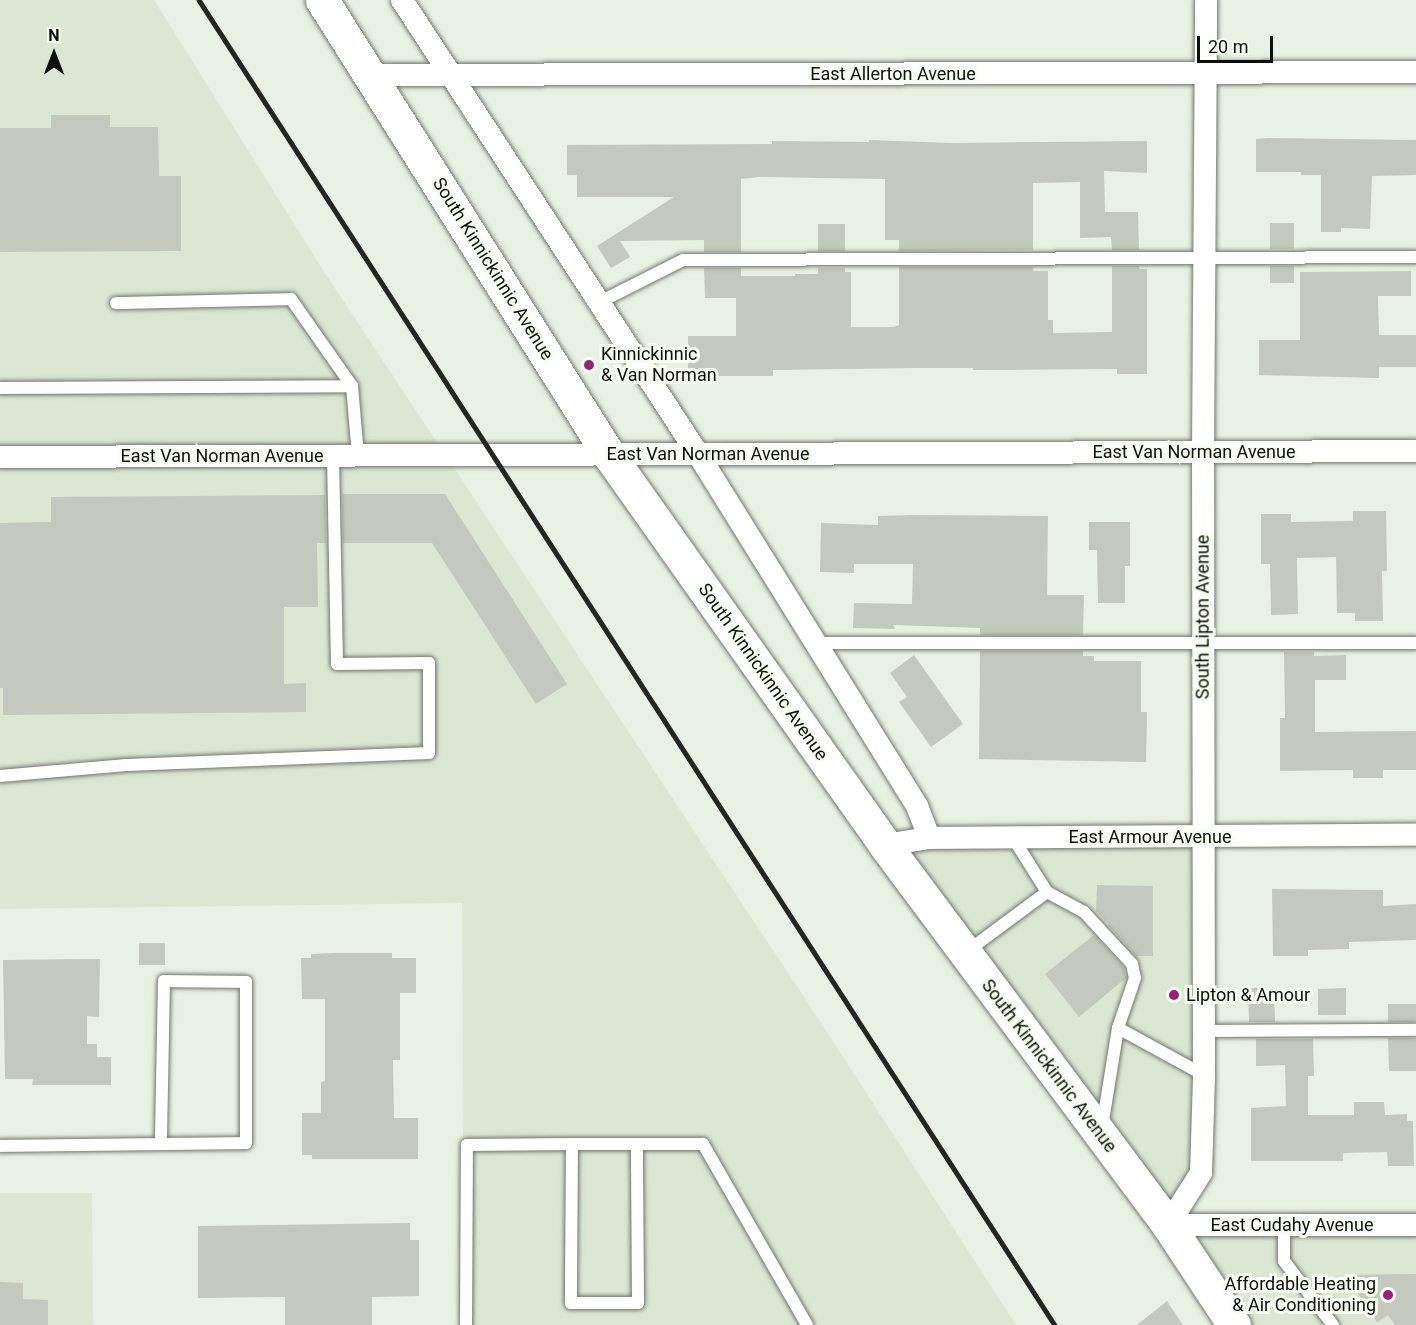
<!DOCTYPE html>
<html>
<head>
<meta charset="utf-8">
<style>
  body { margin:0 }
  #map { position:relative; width:1416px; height:1325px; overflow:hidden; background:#e9f1e4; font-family:Roboto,sans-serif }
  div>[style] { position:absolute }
  .built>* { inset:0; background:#dce7d3 }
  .building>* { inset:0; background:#c3cabd }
  .roads { filter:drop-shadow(0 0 2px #71786c) drop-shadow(0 0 2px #71786c) }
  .lane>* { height:12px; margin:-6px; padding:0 6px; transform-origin:6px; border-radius:6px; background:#fff }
  .street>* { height:22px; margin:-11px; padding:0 11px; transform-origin:11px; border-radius:11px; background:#fff }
  .secondary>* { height:33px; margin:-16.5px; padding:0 16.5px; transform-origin:16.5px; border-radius:16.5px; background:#fff }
  .rail>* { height:4.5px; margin:-2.25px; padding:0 2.25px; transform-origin:2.25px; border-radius:2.25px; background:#242621 }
  .dots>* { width:16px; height:16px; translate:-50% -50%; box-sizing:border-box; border:3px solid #f7fef1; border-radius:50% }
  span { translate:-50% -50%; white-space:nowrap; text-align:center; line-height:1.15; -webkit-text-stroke:6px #f7fef1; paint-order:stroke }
  .street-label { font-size:18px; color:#0d0f0b }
  .poi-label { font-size:18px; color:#0d0f0b }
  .left { translate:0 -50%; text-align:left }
  .right { translate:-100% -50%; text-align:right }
  .north { position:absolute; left:24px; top:24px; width:60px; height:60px; -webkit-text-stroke:4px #f7fef1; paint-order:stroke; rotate:0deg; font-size:16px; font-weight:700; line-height:24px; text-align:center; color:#0d0f0b }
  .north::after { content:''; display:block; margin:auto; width:21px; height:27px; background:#0d0f0b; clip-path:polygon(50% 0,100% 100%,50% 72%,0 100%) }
  .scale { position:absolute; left:1197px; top:36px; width:76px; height:27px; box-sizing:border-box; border:3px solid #0d0f0b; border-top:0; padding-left:8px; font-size:18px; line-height:21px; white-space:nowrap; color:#0d0f0b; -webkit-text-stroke:4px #f7fef1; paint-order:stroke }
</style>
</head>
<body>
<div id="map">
  <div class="built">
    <i style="clip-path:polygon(0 0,154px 0,323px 270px,829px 1035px,1016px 1325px,464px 1325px,462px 903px,0 909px)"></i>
    <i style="clip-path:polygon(1202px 837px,1201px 1173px,1168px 1225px,1416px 1225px,1416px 1325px,1234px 1325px,885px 845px)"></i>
    <i style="clip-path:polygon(0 1193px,92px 1193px,93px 1325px,0 1325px)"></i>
  </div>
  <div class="building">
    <i style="clip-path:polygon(51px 115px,110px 115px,110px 127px,158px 127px,159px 176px,181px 176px,181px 251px,0 252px,0 128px,51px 128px)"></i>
    <i style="clip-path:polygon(1268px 138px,1416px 140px,1416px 175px,1372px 176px,1370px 229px,1341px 228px,1341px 232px,1321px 232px,1321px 175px,1301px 175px,1301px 172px,1256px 172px,1256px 139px)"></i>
    <i style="clip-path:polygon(869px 140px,951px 143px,1147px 141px,1147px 173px,1104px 171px,1105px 212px,1138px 212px,1139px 250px,1112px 250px,1111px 237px,1080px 238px,1080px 182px,1033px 183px,1033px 250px,899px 251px,899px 240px,885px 240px,885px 179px,758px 177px,741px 179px,741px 252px,704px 252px,704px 240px,620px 241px,630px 257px,611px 268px,597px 246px,674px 197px,577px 197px,577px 175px,567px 175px,567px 145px,772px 144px,772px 141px,869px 142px)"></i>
    <i style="clip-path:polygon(1270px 223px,1294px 223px,1294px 249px,1270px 249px)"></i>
    <i style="clip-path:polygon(818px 224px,845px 224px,845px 251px,818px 251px)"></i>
    <i style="clip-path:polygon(1112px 266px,1139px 266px,1139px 269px,1147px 269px,1147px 374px,1117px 374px,1117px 369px,973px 370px,973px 368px,916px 368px,773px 370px,773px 376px,688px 376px,688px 336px,736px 336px,736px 298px,705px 298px,704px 268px,741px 268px,741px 276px,795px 276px,795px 274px,818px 274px,818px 268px,845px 268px,845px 272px,851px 272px,851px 327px,894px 327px,899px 325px,899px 267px,1033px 267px,1033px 271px,1048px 271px,1048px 320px,1053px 320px,1053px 333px,1112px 332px)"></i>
    <i style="clip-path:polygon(1270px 266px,1294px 266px,1294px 283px,1270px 283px)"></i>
    <i style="clip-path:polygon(1411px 271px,1411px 296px,1378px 296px,1379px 335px,1416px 335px,1416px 367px,1379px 367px,1379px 378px,1259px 375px,1259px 340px,1300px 340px,1300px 272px)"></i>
    <i style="clip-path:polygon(342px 494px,445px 494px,567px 684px,536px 704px,432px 543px,343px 543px)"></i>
    <i style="clip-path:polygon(325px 495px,326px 543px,317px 543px,318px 607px,284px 607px,284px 684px,306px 683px,306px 712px,3px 715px,3px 688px,0 688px,0 523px,51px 522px,51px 497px)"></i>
    <i style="clip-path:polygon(1353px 511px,1386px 511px,1387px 571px,1382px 571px,1383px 621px,1355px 621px,1355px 613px,1337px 613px,1336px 557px,1297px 558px,1298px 614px,1271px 615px,1270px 564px,1261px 564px,1261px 514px,1291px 514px,1291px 522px,1353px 521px)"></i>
    <i style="clip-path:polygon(914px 515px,1048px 516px,1047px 595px,1084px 595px,1083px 635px,980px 635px,980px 628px,893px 625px,895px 629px,853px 628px,854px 603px,912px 604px,913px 564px,854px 564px,854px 573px,820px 572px,821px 523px,878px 525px,878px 516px)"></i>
    <i style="clip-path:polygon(1089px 522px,1130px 522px,1130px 566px,1125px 566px,1125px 603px,1098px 603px,1097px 550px,1089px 550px)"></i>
    <i style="clip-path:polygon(980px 651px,1083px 651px,1083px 656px,1094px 656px,1094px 661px,1141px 661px,1141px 712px,1147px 712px,1146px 762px,979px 759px)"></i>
    <i style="clip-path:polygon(1284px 652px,1314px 652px,1314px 656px,1346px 655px,1346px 680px,1315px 680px,1315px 732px,1416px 731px,1416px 770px,1383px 770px,1383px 778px,1353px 778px,1353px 770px,1280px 771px,1280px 718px,1285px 718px)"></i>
    <i style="clip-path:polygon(914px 655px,963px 724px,931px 747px,899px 702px,907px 697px,890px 673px)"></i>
    <i style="clip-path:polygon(1097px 885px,1153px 886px,1153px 956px,1136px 956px,1108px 925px,1109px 924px,1096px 911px)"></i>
    <i style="clip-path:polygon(1272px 889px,1383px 890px,1383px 906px,1416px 904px,1416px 940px,1349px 942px,1349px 949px,1308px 950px,1308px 956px,1273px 956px)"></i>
    <i style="clip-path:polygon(1094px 935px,1124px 968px,1126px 978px,1079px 1017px,1045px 974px)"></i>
    <i style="clip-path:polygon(139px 943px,165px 943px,165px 965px,139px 965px)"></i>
    <i style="clip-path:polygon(335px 953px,392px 953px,392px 958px,416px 958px,416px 993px,400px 993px,400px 1060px,393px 1060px,394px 1118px,418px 1118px,418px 1159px,312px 1159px,312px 1155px,302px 1155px,302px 1113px,321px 1113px,321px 1082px,325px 1081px,325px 999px,302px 999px,301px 958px,311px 958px,311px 954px)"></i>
    <i style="clip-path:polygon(81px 959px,100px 959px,99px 1017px,87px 1016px,87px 1044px,97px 1044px,97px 1057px,111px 1057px,111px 1085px,32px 1085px,33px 1079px,5px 1079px,3px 960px)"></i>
    <i style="clip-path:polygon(1248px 988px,1274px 988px,1275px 1022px,1249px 1022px)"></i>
    <i style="clip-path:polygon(1346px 988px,1346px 1015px,1318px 1015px,1318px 989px)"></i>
    <i style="clip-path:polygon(1388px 1004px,1416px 1004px,1416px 1022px,1388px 1022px)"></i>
    <i style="clip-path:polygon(1388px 1038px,1416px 1038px,1416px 1071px,1389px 1071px)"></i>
    <i style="clip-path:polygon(1256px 1039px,1313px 1039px,1314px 1076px,1308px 1076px,1308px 1115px,1354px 1115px,1354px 1102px,1384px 1102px,1385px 1115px,1407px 1114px,1407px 1121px,1413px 1121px,1414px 1166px,1388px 1166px,1387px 1152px,1343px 1153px,1343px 1161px,1251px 1161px,1251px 1108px,1286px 1106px,1285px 1065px,1256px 1066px)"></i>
    <i style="clip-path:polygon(410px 1223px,410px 1240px,419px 1240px,419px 1296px,372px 1297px,372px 1325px,285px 1325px,285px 1297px,198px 1298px,198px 1226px)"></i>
    <i style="clip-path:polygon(1416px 1274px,1416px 1325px,1395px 1325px,1388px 1315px,1377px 1322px,1346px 1275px)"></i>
    <i style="clip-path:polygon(0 1282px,23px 1283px,23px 1299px,48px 1300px,48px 1325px,0 1325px)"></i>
    <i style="clip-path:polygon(1167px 1301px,1183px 1325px,1137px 1325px)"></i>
  </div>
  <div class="roads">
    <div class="lane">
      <i style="left:116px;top:303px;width:175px;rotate:-1.3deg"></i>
      <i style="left:291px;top:299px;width:106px;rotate:55deg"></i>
      <i style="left:598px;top:303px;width:95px;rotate:-26.8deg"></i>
      <i style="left:683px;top:260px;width:733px;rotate:-0.23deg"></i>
      <i style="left:0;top:388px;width:352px;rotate:-0.3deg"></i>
      <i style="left:352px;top:386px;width:70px;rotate:85.1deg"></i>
      <i style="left:816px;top:643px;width:600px"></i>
      <i style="left:0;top:776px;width:127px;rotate:-5deg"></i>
      <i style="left:127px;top:765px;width:302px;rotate:-2.3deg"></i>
      <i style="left:429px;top:753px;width:90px;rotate:-90deg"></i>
      <i style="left:429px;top:663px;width:92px;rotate:179.4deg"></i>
      <i style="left:337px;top:664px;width:208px;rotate:-91.1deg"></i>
      <i style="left:1047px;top:892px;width:42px;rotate:28.4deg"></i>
      <i style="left:1084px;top:912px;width:71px;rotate:47.3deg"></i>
      <i style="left:1132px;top:964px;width:14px;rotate:78deg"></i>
      <i style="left:1135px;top:978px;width:53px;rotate:108.8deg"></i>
      <i style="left:966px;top:952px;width:101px;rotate:-36.5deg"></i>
      <i style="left:1047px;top:892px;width:64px;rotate:-122.2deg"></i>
      <i style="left:1204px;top:1031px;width:212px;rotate:-0.3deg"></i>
      <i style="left:1102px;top:1127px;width:100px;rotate:-80.8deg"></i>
      <i style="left:1118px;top:1028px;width:98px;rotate:28.7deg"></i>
      <i style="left:572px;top:1144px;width:159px;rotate:90.4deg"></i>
      <i style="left:571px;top:1303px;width:67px"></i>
      <i style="left:638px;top:1303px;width:159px;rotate:-90.4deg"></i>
      <i style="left:0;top:1146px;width:246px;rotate:-0.7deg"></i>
      <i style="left:246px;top:1143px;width:161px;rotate:-90deg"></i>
      <i style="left:246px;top:982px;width:82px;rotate:-179.3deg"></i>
      <i style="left:164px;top:981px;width:162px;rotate:91.1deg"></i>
      <i style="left:1284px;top:1225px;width:36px;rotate:90deg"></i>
      <i style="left:1284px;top:1261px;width:81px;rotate:52.6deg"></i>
      <i style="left:466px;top:1325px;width:180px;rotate:-89.7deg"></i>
      <i style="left:467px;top:1145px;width:105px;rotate:-0.5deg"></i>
      <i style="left:572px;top:1144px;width:131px"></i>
      <i style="left:703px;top:1144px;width:209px;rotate:60.1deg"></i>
    </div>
    <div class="street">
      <i style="left:402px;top:0;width:542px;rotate:56.9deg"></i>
      <i style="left:698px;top:454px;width:415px;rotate:58.1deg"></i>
      <i style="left:917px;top:806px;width:34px;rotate:69deg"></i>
      <i style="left:370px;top:75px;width:1046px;rotate:-0.16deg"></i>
      <i style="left:0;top:457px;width:1416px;rotate:-0.24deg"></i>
      <i style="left:885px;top:845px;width:45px;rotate:-9deg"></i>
      <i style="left:929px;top:838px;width:487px;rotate:-0.4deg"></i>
      <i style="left:1168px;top:1225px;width:62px;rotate:-57.6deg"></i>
      <i style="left:1201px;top:1173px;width:98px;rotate:-88.2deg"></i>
      <i style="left:1204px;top:1075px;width:623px;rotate:-90.09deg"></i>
      <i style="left:1203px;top:452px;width:452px;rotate:-89.6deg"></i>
      <i style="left:1168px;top:1225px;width:248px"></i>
    </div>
    <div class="secondary">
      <i style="left:322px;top:0;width:538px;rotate:57.76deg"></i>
      <i style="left:609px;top:455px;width:478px;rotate:54.7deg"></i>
      <i style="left:885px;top:845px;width:474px;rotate:53.3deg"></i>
      <i style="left:1168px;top:1225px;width:120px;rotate:56.6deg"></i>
    </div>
  </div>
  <div class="rail">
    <i style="left:199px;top:0;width:1577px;rotate:57.14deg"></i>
  </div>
  <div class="dots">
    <i style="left:589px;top:365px;background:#9a217a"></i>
    <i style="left:1174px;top:995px;background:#9a217a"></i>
    <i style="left:1388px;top:1295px;background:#9a217a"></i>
  </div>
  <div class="street-label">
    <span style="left:893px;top:74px">East Allerton Avenue</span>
    <span style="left:493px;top:269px;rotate:58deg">South Kinnickinnic Avenue</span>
    <span style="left:1194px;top:452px">East Van Norman Avenue</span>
    <span style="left:708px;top:454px">East Van Norman Avenue</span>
    <span style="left:222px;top:456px">East Van Norman Avenue</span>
    <span style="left:1203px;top:617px;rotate:-90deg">South Lipton Avenue</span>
    <span style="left:763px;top:672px;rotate:55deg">South Kinnickinnic Avenue</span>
    <span style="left:1150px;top:837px">East Armour Avenue</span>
    <span style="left:1049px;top:1066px;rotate:53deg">South Kinnickinnic Avenue</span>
    <span style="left:1292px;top:1225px">East Cudahy Avenue</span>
  </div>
  <div class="poi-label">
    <span class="left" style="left:601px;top:365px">Kinnickinnic<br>&amp; Van Norman</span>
    <span class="left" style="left:1186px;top:995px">Lipton &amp; Amour</span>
    <span class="right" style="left:1376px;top:1295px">Affordable Heating<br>&amp; Air Conditioning</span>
  </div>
  <div class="north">N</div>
  <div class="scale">20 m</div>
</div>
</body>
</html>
